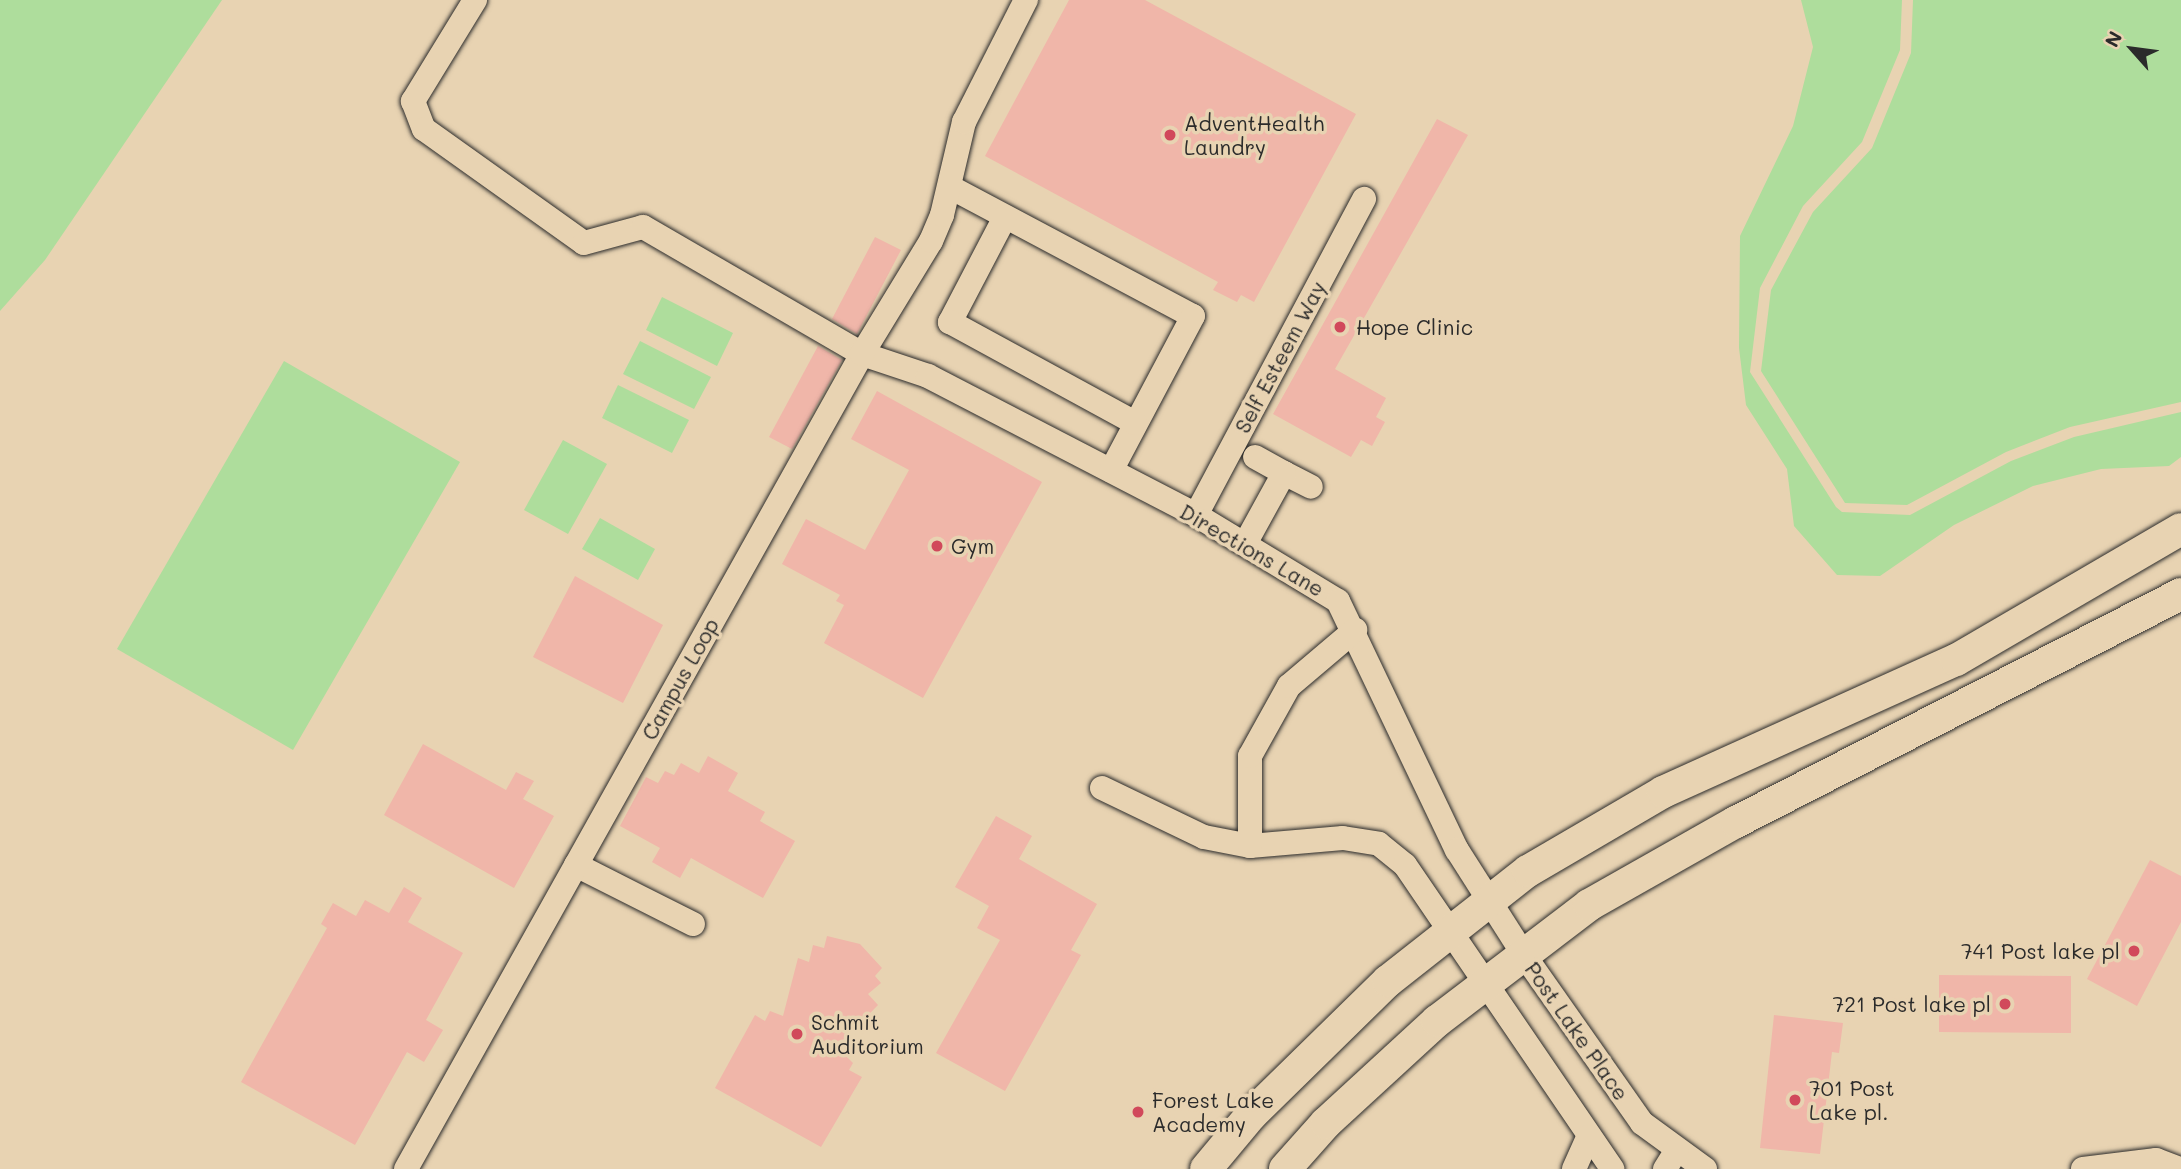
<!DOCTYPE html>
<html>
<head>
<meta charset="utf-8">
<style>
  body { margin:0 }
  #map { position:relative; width:2181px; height:1169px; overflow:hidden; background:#e8d3b2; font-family:Mali,sans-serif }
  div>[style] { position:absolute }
  .green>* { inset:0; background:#aedd9c }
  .building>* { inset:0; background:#f0b6a9 }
  .roads { filter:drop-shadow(0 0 2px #2b2b2b) drop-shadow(0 0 2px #2b2b2b) }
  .minor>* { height:24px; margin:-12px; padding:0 12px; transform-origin:12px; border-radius:12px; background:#e8d3b2 }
  .major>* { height:32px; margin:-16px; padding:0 16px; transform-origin:16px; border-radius:16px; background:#e8d3b2 }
  .dots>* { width:19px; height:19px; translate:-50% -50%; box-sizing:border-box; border:4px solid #e8d3b2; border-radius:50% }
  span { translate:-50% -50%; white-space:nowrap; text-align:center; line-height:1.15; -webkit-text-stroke:7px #e8d3b2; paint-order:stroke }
  .poi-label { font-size:21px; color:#2b2b2b }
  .left { translate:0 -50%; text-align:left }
  .right { translate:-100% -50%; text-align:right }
  .street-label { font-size:21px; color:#2b2b2b }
  .north { position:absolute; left:2097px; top:14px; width:70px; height:70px; -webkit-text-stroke:5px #e8d3b2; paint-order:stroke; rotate:298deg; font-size:19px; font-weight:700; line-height:28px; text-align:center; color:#2b2b2b }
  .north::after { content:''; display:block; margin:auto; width:24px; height:32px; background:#2b2b2b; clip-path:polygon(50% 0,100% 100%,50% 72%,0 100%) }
</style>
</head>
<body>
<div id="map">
  <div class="green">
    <i style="clip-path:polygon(0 0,222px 0,45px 260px,0 311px)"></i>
    <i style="clip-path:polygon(1801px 0,1902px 0,1900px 50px,1862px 142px,1803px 206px,1760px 288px,1750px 372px,1836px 507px,1842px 512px,1910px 515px,2011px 461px,2074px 437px,2181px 412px,2181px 457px,2169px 466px,2101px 469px,2033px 486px,1954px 525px,1880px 576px,1837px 575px,1794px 526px,1787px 469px,1746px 405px,1739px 348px,1740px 236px,1793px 126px,1813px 47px)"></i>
    <i style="clip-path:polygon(1913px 0,2181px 0,2181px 402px,2070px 427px,2006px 452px,1907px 505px,1845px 503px,1761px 371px,1771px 290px,1813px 212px,1872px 148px,1911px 53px)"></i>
    <i style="clip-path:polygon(662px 297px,733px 333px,717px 366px,646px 330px)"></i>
    <i style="clip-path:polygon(640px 341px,711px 377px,694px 409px,623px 374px)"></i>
    <i style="clip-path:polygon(284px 361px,460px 462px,293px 750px,117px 649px)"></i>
    <i style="clip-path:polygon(618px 385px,689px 420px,672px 453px,602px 418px)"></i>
    <i style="clip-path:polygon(563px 440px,607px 464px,568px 534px,524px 510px)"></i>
    <i style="clip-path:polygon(600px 518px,655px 549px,638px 580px,582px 549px)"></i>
  </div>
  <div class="building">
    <i style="clip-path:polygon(1069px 0,1145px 0,1356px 114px,1254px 302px,1241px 295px,1237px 302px,1213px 290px,1218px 282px,985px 156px)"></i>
    <i style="clip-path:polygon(1437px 119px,1468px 135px,1335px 369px,1386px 398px,1376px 417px,1385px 422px,1372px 446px,1361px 440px,1351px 457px,1273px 414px)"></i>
    <i style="clip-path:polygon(875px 237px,901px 250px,857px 334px,832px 319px)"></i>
    <i style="clip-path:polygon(818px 346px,842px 360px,792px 449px,769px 437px)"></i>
    <i style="clip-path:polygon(877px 391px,1042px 482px,923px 698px,824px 643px,844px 605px,836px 601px,840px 595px,782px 564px,806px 519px,865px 550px,909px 470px,851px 439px)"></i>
    <i style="clip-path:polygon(575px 576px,663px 625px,623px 703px,533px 657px)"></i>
    <i style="clip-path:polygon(423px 744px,506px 790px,516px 772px,534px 781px,523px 799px,554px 816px,514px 888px,384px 815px)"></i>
    <i style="clip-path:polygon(708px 756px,738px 773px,728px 791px,765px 812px,760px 821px,795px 841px,763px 898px,691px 858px,680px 878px,652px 862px,660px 848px,620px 826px,646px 777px,658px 783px,665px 771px,674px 775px,681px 763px,699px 773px)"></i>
    <i style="clip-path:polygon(996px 816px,1032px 836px,1019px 859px,1097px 904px,1071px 950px,1081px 955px,1005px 1091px,936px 1053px,1000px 940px,977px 928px,989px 906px,955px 887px)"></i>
    <i style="clip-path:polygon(2150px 860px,2181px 876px,2181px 922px,2137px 1006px,2087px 979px)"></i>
    <i style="clip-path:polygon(404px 887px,422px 898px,408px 922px,463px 953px,426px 1020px,443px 1030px,424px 1062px,407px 1052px,355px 1145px,241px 1082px,327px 928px,321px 924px,333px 903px,356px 916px,365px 900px,389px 913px)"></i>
    <i style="clip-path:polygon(827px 936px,860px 944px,882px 968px,875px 976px,881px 983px,868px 994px,878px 1005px,837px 1047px,853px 1063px,849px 1070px,862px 1077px,821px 1147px,715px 1088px,755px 1015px,765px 1021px,770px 1011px,783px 1016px,798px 958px,809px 962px,813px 945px,824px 948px)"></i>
    <i style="clip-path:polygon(1939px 975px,2071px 976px,2071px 1033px,1939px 1032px)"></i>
    <i style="clip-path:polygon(1774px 1015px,1843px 1023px,1839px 1053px,1832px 1052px,1820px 1154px,1760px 1148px)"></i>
  </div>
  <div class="roads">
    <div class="minor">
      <i style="left:475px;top:0;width:119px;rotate:121.5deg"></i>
      <i style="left:413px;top:101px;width:30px;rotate:69deg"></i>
      <i style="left:424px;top:129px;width:196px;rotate:35.5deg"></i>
      <i style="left:584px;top:243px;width:61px;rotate:-15.2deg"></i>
      <i style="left:643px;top:227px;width:253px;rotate:30.1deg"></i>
      <i style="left:862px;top:354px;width:70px;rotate:18.4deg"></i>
      <i style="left:928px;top:376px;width:302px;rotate:27.4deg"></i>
      <i style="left:1196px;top:515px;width:166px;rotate:31.2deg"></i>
      <i style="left:1338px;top:601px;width:276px;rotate:64.5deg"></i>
      <i style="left:1457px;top:850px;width:125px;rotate:57.5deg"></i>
      <i style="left:1524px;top:955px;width:205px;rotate:54.9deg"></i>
      <i style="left:1642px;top:1123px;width:78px;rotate:36.1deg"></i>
      <i style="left:950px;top:187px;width:275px;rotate:28deg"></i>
      <i style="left:1193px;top:316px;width:175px;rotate:117.9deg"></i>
      <i style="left:1005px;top:217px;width:119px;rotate:117.6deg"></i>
      <i style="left:950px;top:322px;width:211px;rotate:28.6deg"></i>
      <i style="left:1284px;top:473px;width:30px;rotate:27deg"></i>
      <i style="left:1196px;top:515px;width:358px;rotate:-62deg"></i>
      <i style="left:1245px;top:544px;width:81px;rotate:-61.2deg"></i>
      <i style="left:1284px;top:473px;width:33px;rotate:-151deg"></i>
      <i style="left:1102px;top:788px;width:113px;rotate:25.7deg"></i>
      <i style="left:1204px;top:837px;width:47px;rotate:11.1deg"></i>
      <i style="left:1250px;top:846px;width:93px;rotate:-4.9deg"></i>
      <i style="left:1343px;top:838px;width:36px;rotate:9deg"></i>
      <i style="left:1379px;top:844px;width:33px;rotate:39deg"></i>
      <i style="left:1405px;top:865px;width:368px;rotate:55.7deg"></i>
      <i style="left:1250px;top:846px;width:90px;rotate:-90deg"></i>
      <i style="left:1250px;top:756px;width:80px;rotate:-60.9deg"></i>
      <i style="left:1289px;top:686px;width:87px;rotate:-40.3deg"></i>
      <i style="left:576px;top:865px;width:131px;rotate:26.8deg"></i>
      <i style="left:406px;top:1169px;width:934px;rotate:-60.77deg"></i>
      <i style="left:862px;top:354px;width:132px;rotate:-58.6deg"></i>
      <i style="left:931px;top:241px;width:28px;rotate:-67deg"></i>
      <i style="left:942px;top:215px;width:96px;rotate:-76.7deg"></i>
      <i style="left:964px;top:122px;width:137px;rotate:-63.1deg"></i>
      <i style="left:1574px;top:1169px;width:35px;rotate:-66deg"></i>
      <i style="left:1665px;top:1169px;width:22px;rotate:-58deg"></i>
      <i style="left:2083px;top:1169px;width:74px;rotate:-7deg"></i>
      <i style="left:2156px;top:1160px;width:26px;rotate:21deg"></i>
    </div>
    <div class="major">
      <i style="left:1206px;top:1169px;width:70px;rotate:-50.2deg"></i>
      <i style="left:1251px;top:1115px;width:192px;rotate:-44.4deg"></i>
      <i style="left:1388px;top:981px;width:178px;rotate:-38.2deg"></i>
      <i style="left:1528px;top:871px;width:156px;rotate:-30.3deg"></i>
      <i style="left:1663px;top:792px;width:321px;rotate:-24.3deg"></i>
      <i style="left:1956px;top:660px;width:260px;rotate:-30.2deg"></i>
      <i style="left:1285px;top:1169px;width:62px;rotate:-48.3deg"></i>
      <i style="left:1326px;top:1123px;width:151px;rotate:-42.6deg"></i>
      <i style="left:1437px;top:1021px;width:191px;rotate:-37.3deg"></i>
      <i style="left:1589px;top:905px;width:169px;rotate:-29.5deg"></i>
      <i style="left:1736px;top:822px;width:500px;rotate:-27.13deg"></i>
    </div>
  </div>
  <div class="dots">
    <i style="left:1170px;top:135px;background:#d1495b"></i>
    <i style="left:1340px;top:327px;background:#d1495b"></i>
    <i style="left:937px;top:546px;background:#d1495b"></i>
    <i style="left:2134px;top:951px;background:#d1495b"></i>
    <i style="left:2005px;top:1004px;background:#d1495b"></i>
    <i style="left:797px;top:1034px;background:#d1495b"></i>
    <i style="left:1795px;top:1100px;background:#d1495b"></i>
    <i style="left:1138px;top:1112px;background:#d1495b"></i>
  </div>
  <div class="poi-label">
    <span class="left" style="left:1184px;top:135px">AdventHealth<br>Laundry</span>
    <span class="left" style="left:1356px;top:327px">Hope Clinic</span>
    <span class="left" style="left:951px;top:546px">Gym</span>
    <span class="right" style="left:2120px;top:951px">741 Post lake pl</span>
    <span class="right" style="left:1991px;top:1004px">721 Post lake pl</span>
    <span class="left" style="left:811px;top:1034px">Schmit<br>Auditorium</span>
    <span class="left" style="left:1809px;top:1100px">701 Post<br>Lake pl.</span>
    <span class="left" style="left:1152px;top:1112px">Forest Lake<br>Academy</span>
  </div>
  <div class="street-label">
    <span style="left:1280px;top:357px;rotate:-62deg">Self Esteem Way</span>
    <span style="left:1252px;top:550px;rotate:30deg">Directions Lane</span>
    <span style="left:680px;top:679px;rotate:-61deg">Campus Loop</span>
    <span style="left:1577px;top:1031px;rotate:55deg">Post Lake Place</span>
  </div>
  <div class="north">N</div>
</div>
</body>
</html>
